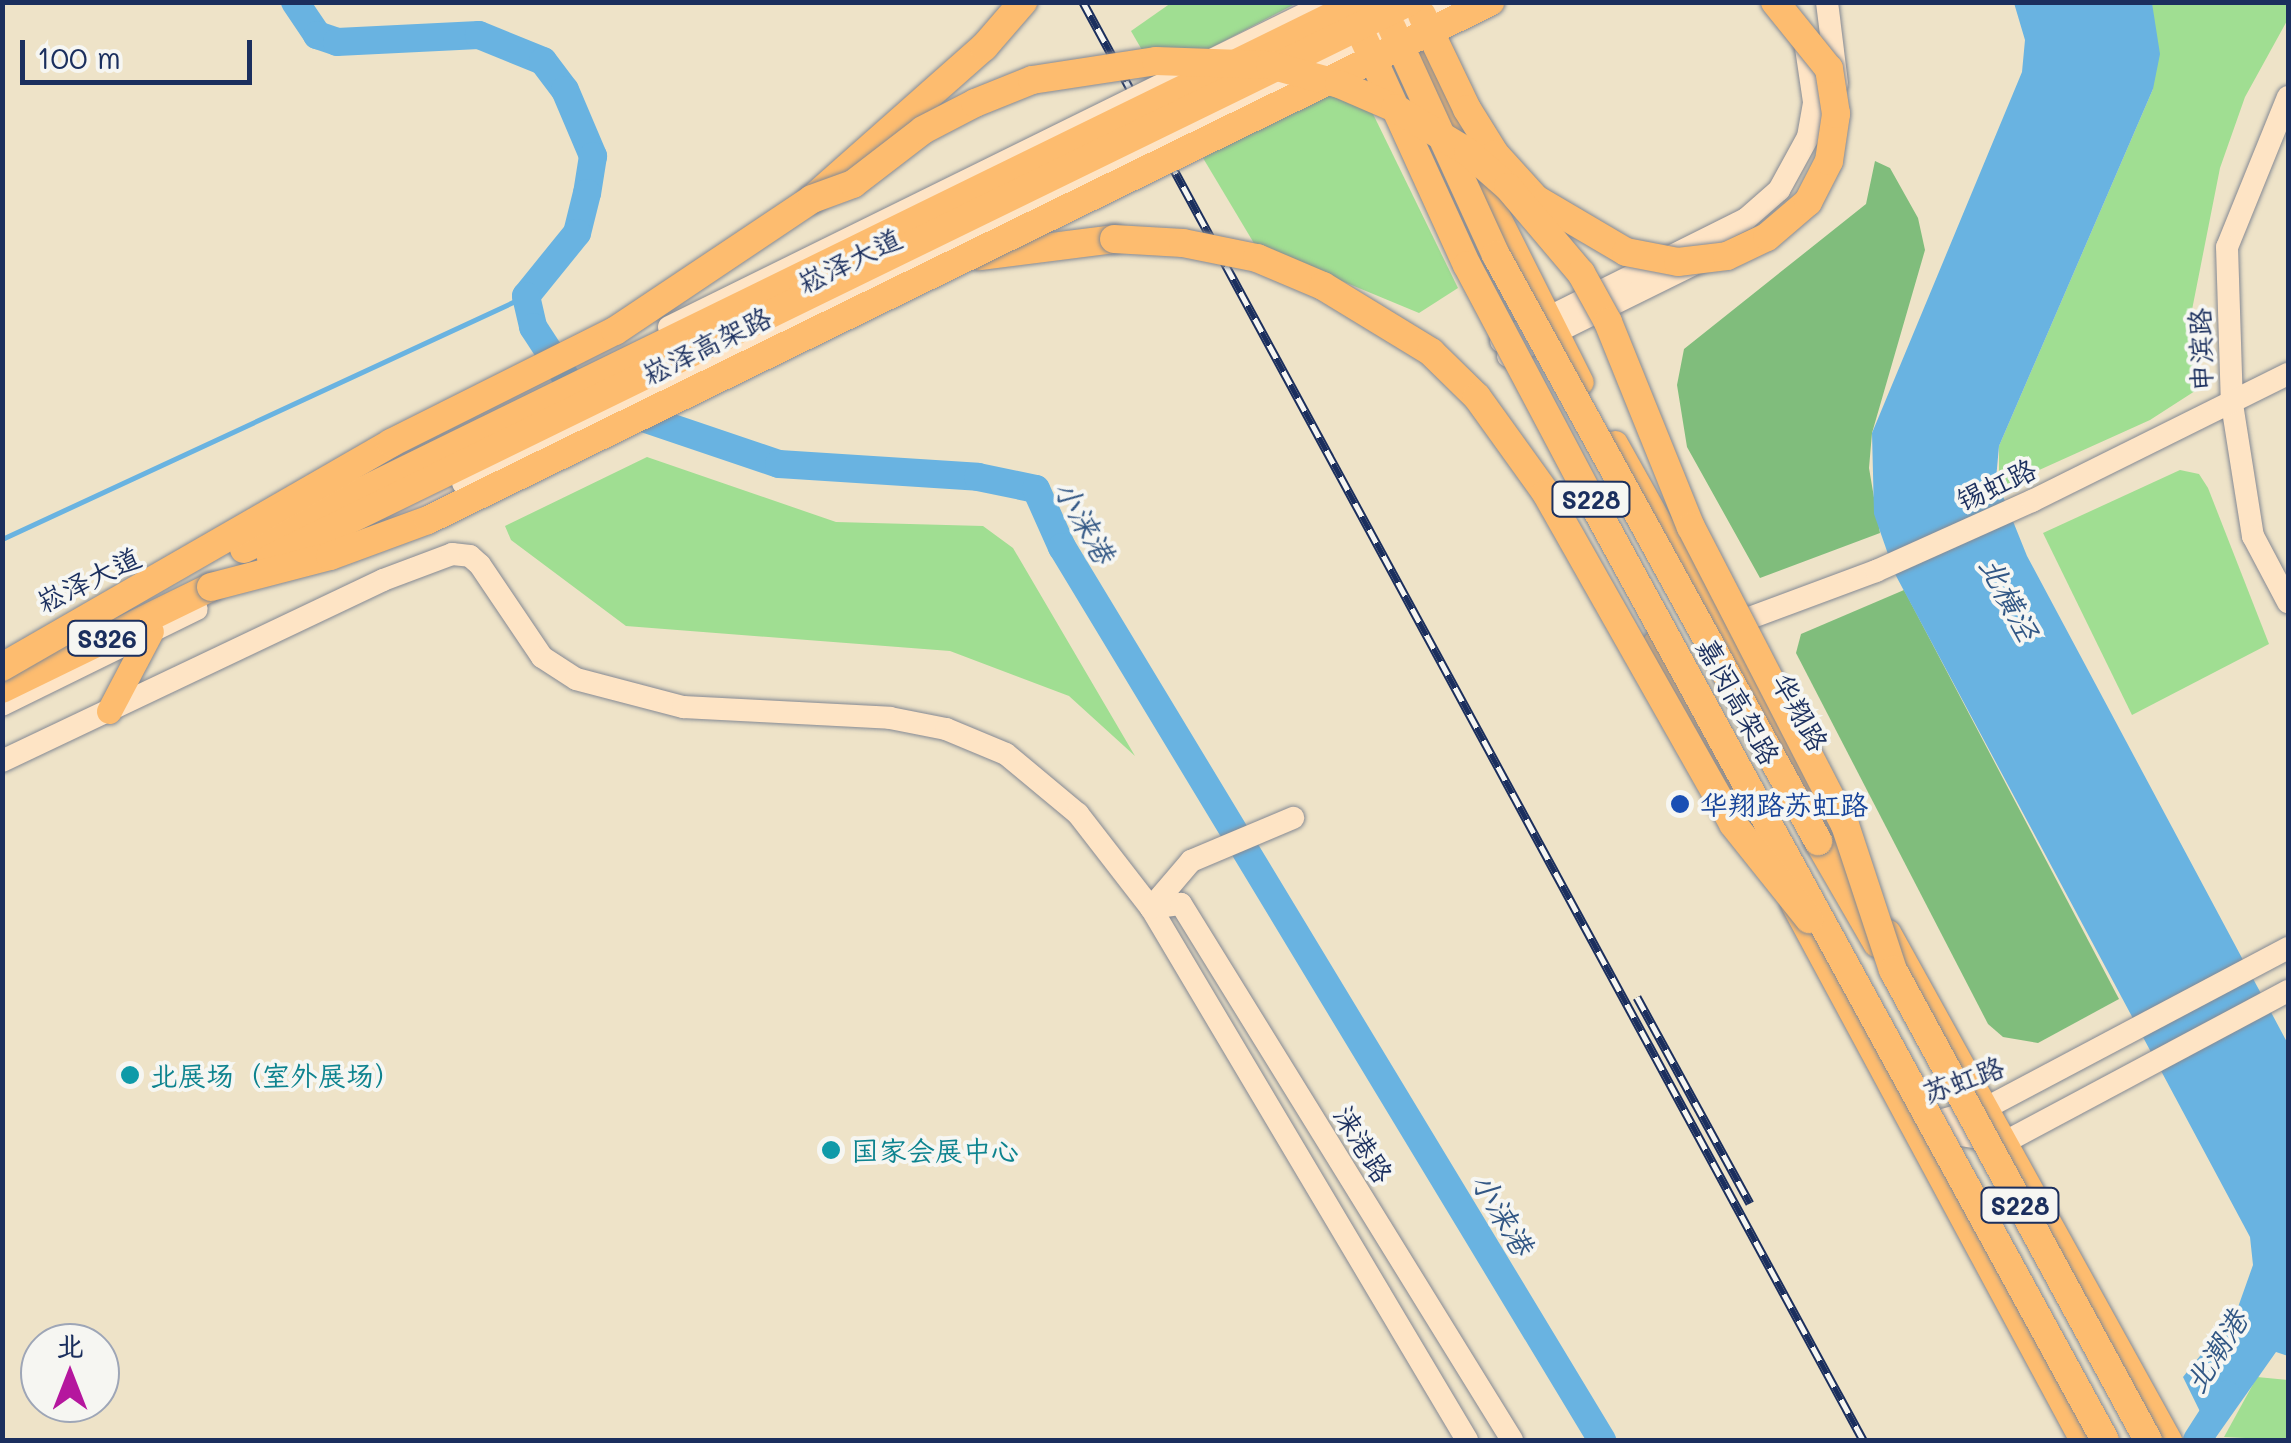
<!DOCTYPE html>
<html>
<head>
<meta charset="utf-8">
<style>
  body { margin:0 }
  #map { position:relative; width:2291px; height:1443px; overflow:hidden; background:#eee3c8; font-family:Mali,"LXGW WenKai TC",sans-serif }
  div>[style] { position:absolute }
  .green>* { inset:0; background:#a0de92 }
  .forest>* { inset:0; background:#80bd7c }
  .water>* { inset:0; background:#69b3e1 }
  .stream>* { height:5px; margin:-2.5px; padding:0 2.5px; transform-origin:2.5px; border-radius:2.5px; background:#69b3e1 }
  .river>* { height:28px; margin:-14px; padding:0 14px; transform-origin:14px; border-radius:14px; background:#69b3e1 }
  .roads { filter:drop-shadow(0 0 2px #848993) drop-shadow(0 0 2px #848993) }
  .secondary>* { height:22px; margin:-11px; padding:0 11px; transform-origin:11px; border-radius:11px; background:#fee4c5 }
  .primary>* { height:25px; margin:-12.5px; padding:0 12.5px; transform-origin:12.5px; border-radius:12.5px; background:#fdbc6f }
  .highway>* { height:28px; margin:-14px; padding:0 14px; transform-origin:14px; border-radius:14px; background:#fdbc6f }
  .rail>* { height:9px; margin-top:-4.5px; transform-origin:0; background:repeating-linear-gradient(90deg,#f6f6f2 0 15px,#1b2f5e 0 30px); box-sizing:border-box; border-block:2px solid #1b2f5e }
  .bridges { filter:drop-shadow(0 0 2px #848993) drop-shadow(0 0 2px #848993) }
  .secondary-bridge>* { height:22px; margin:-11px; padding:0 11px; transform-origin:11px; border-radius:11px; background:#fee4c5 }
  .highway-bridge>* { height:28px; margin:-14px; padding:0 14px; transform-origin:14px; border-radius:14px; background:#fdbc6f }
  .dots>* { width:28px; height:28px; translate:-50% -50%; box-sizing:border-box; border:5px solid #f6f6f2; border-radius:50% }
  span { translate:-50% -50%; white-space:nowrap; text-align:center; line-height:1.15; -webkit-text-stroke:8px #f6f6f2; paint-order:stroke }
  .shield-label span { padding:2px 8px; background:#f6f6f2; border:2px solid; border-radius:8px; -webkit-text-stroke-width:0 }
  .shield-label { font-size:25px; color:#1b2f5e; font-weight:700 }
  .street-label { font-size:28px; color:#1b2f5e }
  .transit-label { font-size:28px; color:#164399 }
  .left { translate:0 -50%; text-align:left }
  .culture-label { font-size:28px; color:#0d838f }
  .water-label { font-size:30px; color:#325785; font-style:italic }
  .frame { position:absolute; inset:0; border:5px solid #1b2f5e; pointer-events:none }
  .north { position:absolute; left:20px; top:1323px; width:100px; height:100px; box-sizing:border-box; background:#f6f6f2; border:2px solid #9ea6b7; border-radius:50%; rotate:0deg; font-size:28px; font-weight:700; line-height:40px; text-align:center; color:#1b2f5e }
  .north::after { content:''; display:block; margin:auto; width:35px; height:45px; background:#b5179e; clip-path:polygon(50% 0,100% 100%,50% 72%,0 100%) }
  .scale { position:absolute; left:20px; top:40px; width:232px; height:45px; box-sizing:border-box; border:5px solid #1b2f5e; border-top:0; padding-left:12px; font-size:30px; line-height:35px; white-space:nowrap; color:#1b2f5e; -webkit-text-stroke:8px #f6f6f2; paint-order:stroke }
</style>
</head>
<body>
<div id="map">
  <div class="green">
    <i style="clip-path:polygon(1171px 3px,1297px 3px,1157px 76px,1131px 31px)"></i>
    <i style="clip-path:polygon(2152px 3px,2288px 3px,2288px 19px,2245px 97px,2220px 168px,2190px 320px,2195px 391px,2150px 420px,1999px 488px,1999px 446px,2153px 89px)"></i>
    <i style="clip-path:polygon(1354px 75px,1458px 288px,1419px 313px,1255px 245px,1203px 158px)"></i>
    <i style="clip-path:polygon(647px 457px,836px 522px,983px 526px,1013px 548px,1135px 756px,1069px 696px,950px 651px,626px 626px,511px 540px,505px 526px)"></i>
    <i style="clip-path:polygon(2180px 470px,2199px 474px,2208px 488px,2269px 644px,2132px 715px,2043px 533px)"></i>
    <i style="clip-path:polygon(2257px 1377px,2288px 1380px,2288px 1440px,2224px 1437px)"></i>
  </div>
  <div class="forest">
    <i style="clip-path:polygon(1875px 161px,1890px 168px,1918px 218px,1925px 250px,1872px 433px,1869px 468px,1880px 533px,1760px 578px,1687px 447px,1677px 385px,1684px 349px,1866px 204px)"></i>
    <i style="clip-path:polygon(1904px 590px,2119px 999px,2038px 1043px,2003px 1037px,1988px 1024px,1796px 653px,1801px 634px)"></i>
  </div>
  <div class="water">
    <i style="clip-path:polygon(2014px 3px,2152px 3px,2160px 54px,2153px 89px,1999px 446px,1996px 479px,2027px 556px,2288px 1044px,2288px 1356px,2276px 1352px,2214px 1440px,2183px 1377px,2237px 1310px,2253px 1265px,2250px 1237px,1895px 574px,1874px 514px,1872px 433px,2022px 72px,2025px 40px)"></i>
  </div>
  <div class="stream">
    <i style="left:2px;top:539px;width:578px;rotate:-24.88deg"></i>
  </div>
  <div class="river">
    <i style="left:295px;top:2px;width:40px;rotate:56deg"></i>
    <i style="left:317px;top:35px;width:21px;rotate:19deg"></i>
    <i style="left:337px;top:42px;width:142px;rotate:-2.8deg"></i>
    <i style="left:479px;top:35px;width:69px;rotate:22.1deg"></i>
    <i style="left:543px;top:61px;width:36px;rotate:53deg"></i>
    <i style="left:565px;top:90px;width:72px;rotate:67deg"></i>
    <i style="left:593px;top:156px;width:37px;rotate:99deg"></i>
    <i style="left:587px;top:193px;width:41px;rotate:104deg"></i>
    <i style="left:577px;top:233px;width:81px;rotate:129deg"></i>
    <i style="left:526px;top:296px;width:32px;rotate:77deg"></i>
    <i style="left:533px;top:327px;width:82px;rotate:56.9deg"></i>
    <i style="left:578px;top:396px;width:212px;rotate:18.7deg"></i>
    <i style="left:779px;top:464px;width:199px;rotate:3.7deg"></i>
    <i style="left:978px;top:477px;width:59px;rotate:11.7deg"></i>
    <i style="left:1036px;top:489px;width:64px;rotate:65.9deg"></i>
    <i style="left:1062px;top:547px;width:1044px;rotate:58.84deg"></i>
    <i style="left:2197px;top:1440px;width:54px;rotate:-57.2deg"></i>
  </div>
  <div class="roads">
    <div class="secondary">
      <i style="left:1827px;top:2px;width:82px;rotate:83deg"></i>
      <i style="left:2288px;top:97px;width:162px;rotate:112.1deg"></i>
      <i style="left:2227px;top:247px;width:157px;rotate:88.2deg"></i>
      <i style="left:2232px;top:404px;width:134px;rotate:81deg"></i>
      <i style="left:2253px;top:536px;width:75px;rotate:62.1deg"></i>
      <i style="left:1501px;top:341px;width:274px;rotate:-26.5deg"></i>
      <i style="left:1746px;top:219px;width:44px;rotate:-41.3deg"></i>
      <i style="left:1779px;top:190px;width:60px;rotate:-61.3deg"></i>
      <i style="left:1808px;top:137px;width:36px;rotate:-80deg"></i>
      <i style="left:1814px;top:102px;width:62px;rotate:-98.4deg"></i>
      <i style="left:1508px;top:356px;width:214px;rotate:-26.3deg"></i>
      <i style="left:343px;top:539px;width:132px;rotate:-25deg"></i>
      <i style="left:1728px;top:626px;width:158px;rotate:-20.4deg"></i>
      <i style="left:1876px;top:571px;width:171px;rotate:-24.2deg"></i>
      <i style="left:2032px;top:501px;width:286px;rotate:-26.4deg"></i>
      <i style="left:2px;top:705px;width:217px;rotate:-26.2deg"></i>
      <i style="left:2px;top:761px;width:422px;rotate:-25.4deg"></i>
      <i style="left:383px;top:580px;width:74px;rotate:-20.6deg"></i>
      <i style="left:452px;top:554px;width:18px;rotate:6deg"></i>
      <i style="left:470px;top:556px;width:13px;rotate:42deg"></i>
      <i style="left:480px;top:565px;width:111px;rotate:56deg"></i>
      <i style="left:542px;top:657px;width:40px;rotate:32.9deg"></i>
      <i style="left:576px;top:679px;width:111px;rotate:14.7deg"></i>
      <i style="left:683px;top:707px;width:207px;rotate:3deg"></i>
      <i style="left:890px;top:718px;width:57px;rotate:11.1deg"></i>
      <i style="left:946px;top:729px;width:65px;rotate:22.6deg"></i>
      <i style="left:1006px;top:754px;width:94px;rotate:39.8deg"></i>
      <i style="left:1078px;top:814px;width:119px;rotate:52.2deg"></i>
      <i style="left:1151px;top:908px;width:619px;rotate:59.29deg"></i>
      <i style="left:1151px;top:908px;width:30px;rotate:-8deg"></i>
      <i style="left:1181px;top:904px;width:630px;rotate:58.3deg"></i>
      <i style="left:1151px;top:908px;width:62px;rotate:-49.6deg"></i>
      <i style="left:1191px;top:861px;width:111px;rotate:-22.9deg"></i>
      <i style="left:1918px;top:1127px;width:71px;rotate:-15.6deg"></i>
      <i style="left:1986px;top:1108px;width:342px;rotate:-27.9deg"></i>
      <i style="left:1923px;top:1129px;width:83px;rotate:9deg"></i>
      <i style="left:2005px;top:1142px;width:321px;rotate:-28.1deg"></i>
    </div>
    <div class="primary">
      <i style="left:1409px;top:21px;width:97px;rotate:68.2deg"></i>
      <i style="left:1445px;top:111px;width:303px;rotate:63.4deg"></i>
      <i style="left:1615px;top:443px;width:480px;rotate:60.8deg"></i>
      <i style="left:1655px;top:643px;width:235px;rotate:62.1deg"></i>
      <i style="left:109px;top:711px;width:90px;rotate:-62.3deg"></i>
      <i style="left:1793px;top:904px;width:609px;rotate:61.67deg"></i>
      <i style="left:1888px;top:932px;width:581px;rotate:61.05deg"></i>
    </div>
    <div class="highway">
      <i style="left:812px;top:199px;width:230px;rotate:-41.5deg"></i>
      <i style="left:984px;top:47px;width:60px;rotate:-49.1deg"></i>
      <i style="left:980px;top:256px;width:135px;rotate:-7.2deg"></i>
      <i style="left:2px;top:689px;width:233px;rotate:-26deg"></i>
      <i style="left:1818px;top:841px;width:118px;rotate:60deg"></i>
    </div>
  </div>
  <div class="rail">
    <i style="left:1083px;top:2px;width:1636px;rotate:61.52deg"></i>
    <i style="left:1637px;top:997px;width:235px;rotate:61.3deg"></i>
  </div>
  <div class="bridges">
    <div class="secondary-bridge">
      <i style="left:669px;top:327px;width:718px;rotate:-26.21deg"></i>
      <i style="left:463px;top:483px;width:807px;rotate:-26.25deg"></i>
      <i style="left:1187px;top:126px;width:294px;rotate:-24.9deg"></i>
    </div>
    <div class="highway-bridge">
      <i style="left:1347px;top:2px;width:289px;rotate:65.5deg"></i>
      <i style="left:1467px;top:265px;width:274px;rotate:62.1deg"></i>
      <i style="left:1595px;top:507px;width:1063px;rotate:61.34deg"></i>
      <i style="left:1422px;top:15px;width:104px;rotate:64.4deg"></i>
      <i style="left:1467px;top:109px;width:53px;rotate:58.1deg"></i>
      <i style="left:1495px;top:154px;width:61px;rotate:47.7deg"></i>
      <i style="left:1536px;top:199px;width:104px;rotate:30.5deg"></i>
      <i style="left:1626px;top:252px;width:53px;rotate:10.9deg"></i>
      <i style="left:1678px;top:262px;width:49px;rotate:-7deg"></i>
      <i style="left:1727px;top:256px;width:44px;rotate:-25.4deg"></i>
      <i style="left:1767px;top:237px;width:54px;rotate:-40.5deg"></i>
      <i style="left:1808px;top:202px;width:46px;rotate:-62.9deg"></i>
      <i style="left:1829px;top:161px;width:48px;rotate:-81.5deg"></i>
      <i style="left:1836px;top:114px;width:46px;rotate:-98.8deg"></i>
      <i style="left:1829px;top:69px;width:86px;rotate:-128.9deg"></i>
      <i style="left:1392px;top:28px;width:250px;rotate:65.4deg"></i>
      <i style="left:1496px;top:255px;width:669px;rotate:61.21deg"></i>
      <i style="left:1114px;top:239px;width:69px;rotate:3.3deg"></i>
      <i style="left:1183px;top:243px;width:76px;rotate:11.5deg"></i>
      <i style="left:1257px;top:258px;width:72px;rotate:23deg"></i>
      <i style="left:1323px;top:286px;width:127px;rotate:31.4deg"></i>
      <i style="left:1431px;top:352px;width:64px;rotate:44.4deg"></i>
      <i style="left:1477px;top:397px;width:118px;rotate:54.3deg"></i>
      <i style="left:1546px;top:493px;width:380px;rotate:60.5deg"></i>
      <i style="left:1733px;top:824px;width:122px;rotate:51.3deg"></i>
      <i style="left:244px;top:549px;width:1244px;rotate:-26.09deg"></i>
      <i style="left:271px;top:558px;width:1267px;rotate:-26.04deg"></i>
      <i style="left:211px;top:587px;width:123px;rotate:-14.6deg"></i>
      <i style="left:330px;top:556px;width:104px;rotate:-20.2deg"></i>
      <i style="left:428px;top:520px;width:1182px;rotate:-26deg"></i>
      <i style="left:2px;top:667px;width:449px;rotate:-29.9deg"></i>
      <i style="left:391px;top:443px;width:250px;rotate:-26.6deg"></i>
      <i style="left:615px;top:331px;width:237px;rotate:-33.8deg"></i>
      <i style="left:812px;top:199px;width:44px;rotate:-20.1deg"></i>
      <i style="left:853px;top:184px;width:88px;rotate:-37.6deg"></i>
      <i style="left:923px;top:130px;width:59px;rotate:-27.4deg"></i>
      <i style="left:975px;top:103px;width:61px;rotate:-22deg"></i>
      <i style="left:1032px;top:80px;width:125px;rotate:-8.7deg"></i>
      <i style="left:1156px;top:61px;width:114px;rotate:2deg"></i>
      <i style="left:1270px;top:65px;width:72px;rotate:15.4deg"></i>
      <i style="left:1339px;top:84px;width:61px;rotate:23.2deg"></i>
      <i style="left:1395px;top:108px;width:85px;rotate:31.1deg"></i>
      <i style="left:1468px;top:152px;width:53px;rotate:41.2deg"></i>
      <i style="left:1508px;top:187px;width:113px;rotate:49.7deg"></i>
      <i style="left:1581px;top:273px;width:56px;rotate:61.1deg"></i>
      <i style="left:1608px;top:322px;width:221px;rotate:68deg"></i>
      <i style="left:1691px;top:527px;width:335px;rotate:62.7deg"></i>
      <i style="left:1845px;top:825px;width:153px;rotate:71.7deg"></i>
      <i style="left:1893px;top:970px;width:535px;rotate:61.52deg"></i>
    </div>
  </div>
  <div class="dots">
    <i style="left:1680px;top:804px;background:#1a4fb4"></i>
    <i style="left:130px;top:1075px;background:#0f9aa8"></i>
    <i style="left:831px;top:1150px;background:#0f9aa8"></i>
  </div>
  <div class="shield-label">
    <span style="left:1591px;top:499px">S228</span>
    <span style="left:107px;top:638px">S326</span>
    <span style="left:2020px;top:1205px">S228</span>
  </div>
  <div class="street-label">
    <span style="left:849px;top:260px;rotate:-26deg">崧泽大道</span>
    <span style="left:706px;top:345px;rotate:-26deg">崧泽高架路</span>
    <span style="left:2200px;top:350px;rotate:-92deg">申滨路</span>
    <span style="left:1996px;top:484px;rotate:-25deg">锡虹路</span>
    <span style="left:88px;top:579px;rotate:-26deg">崧泽大道</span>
    <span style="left:1739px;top:701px;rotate:61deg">嘉闵高架路</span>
    <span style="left:1801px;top:712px;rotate:61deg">华翔路</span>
    <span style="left:1963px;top:1079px;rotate:-20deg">苏虹路</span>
    <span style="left:1364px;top:1144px;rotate:58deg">涞港路</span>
  </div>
  <div class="transit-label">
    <span class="left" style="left:1700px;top:804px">华翔路苏虹路</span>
  </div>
  <div class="culture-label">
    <span class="left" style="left:150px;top:1075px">北展场（室外展场）</span>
    <span class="left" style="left:851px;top:1150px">国家会展中心</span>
  </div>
  <div class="water-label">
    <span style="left:1085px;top:521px;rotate:60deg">小涞港</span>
    <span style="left:2010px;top:598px;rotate:62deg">北横泾</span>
    <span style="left:1503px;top:1213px;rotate:59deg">小涞港</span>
    <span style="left:2215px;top:1351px;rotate:-58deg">北潮港</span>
  </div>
  <div class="frame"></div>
  <div class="north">北</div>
  <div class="scale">100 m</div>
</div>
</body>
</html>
